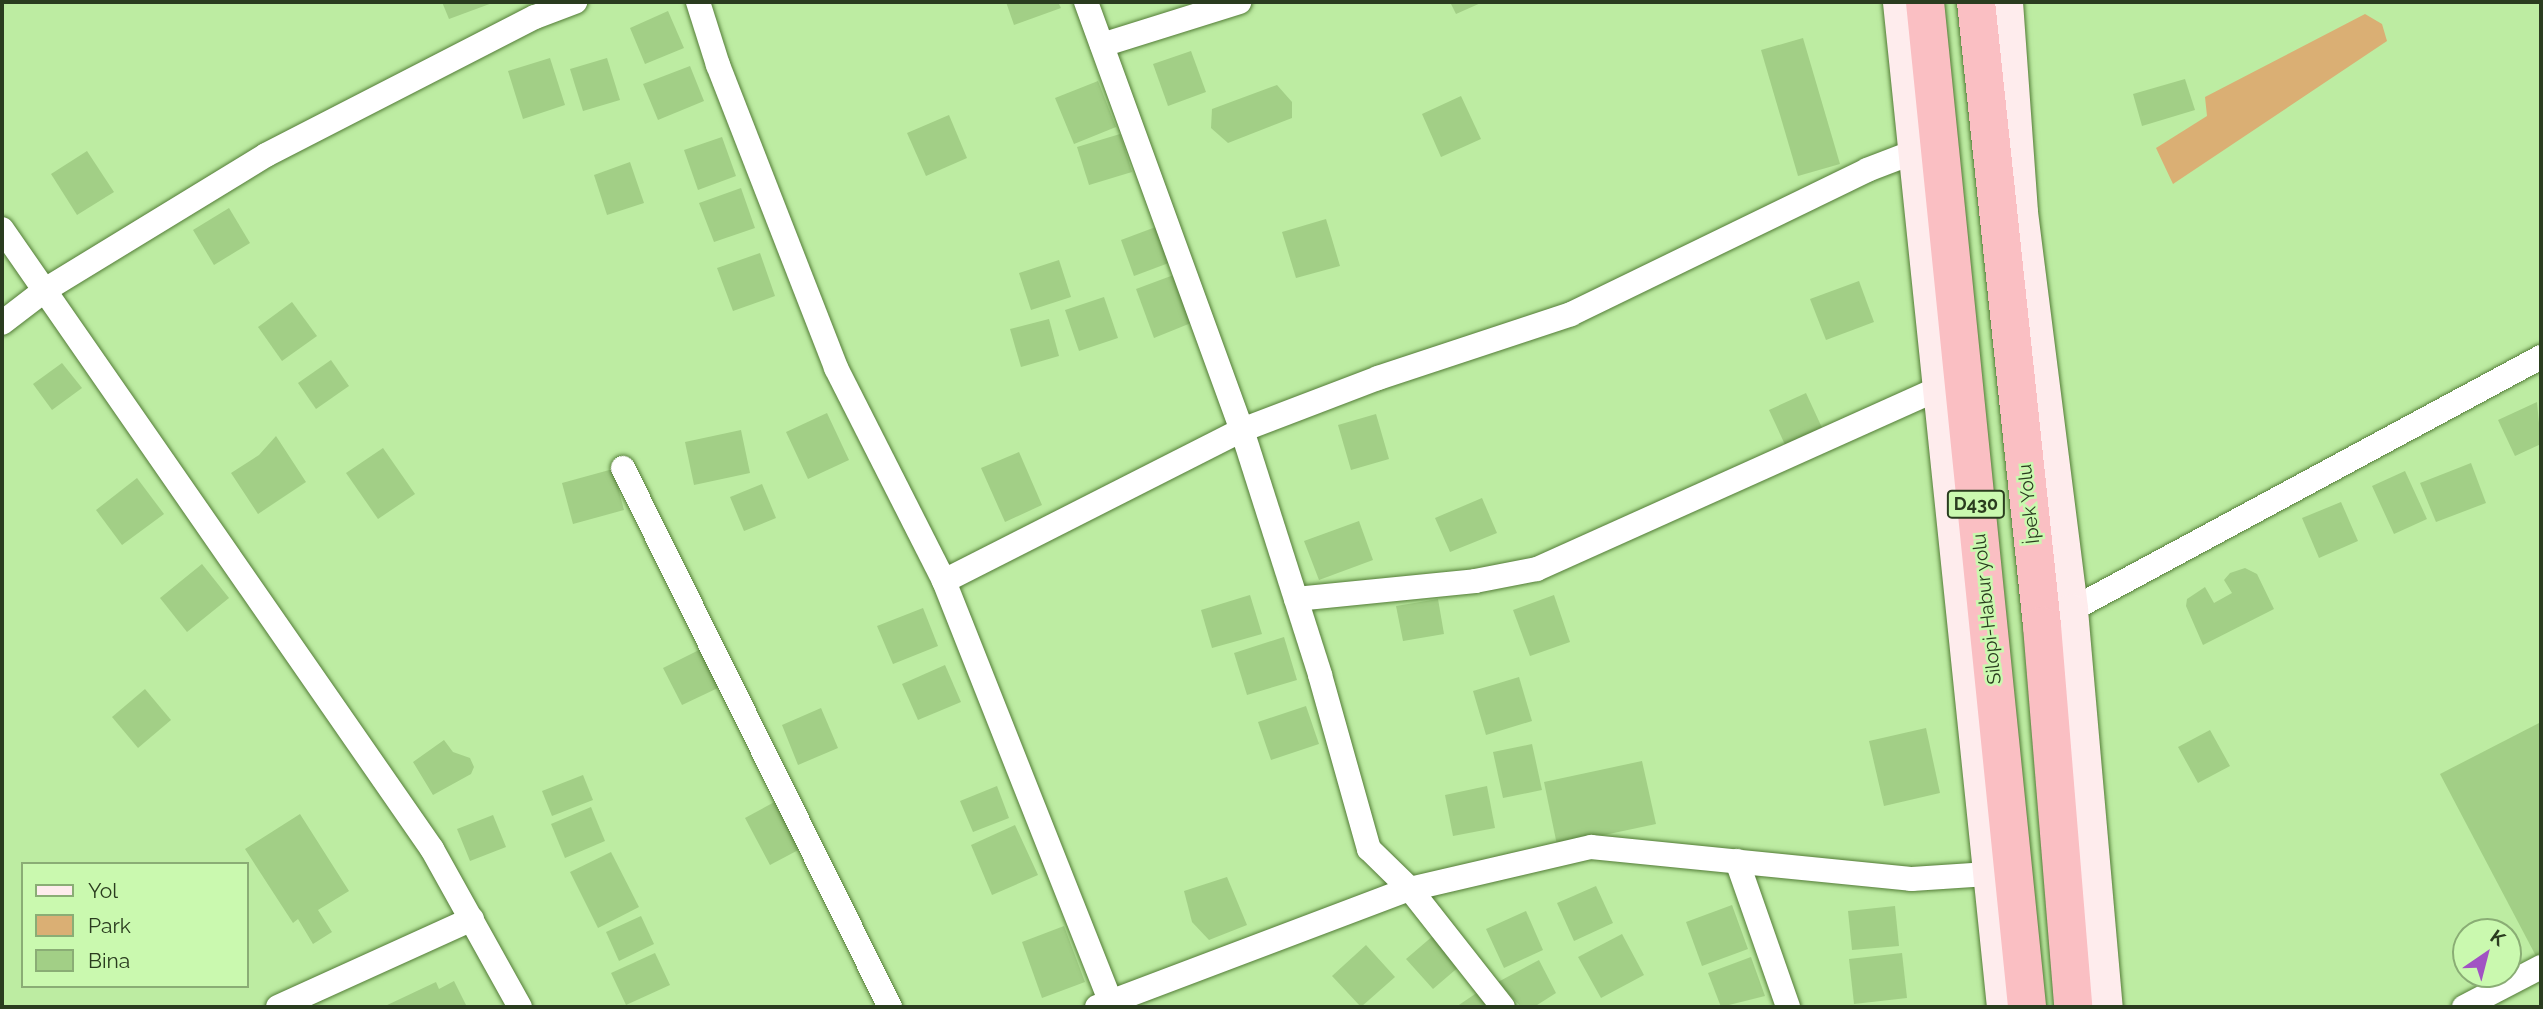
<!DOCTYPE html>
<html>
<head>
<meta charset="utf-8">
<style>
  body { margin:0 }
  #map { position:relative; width:2543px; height:1009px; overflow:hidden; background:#bdeca2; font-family:Raleway,sans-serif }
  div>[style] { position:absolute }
  .green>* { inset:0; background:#daaf74 }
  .building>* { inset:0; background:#a2cf86 }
  .roads { filter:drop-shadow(0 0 2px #537c37) drop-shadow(0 0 2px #537c37) }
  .street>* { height:24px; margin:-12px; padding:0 12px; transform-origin:12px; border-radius:12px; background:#fff }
  .secondary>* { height:33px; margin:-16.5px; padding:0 16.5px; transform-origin:16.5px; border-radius:16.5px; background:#feeced }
  .highway>* { height:38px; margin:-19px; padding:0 19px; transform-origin:19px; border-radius:19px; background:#fabfc3 }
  span { translate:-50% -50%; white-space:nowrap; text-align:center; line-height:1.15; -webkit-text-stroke:5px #caf9af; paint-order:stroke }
  .shield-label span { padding:2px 5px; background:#caf9af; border:2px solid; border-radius:5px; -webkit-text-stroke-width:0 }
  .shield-label { font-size:18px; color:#2a3c1f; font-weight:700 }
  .street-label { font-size:19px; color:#2a3c1f }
  .frame { position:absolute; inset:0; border:4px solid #2a3c1f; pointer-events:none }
  .legend { position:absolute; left:21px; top:862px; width:228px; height:126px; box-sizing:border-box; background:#caf9af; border:2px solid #8aad75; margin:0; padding:9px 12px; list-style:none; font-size:21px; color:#2a3c1f }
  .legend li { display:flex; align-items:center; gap:14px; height:35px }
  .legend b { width:35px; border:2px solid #8aad75 }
  .north { position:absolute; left:2452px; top:918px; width:70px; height:70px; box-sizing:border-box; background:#caf9af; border:2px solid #8aad75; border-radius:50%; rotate:35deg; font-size:19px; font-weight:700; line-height:28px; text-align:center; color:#2a3c1f }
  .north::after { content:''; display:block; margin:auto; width:24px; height:32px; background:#a152c3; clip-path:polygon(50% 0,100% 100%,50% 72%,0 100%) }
</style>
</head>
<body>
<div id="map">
  <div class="green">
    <i style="clip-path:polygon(2365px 14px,2382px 24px,2387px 41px,2173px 184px,2156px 148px,2207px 116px,2205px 97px)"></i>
  </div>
  <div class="building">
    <i style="clip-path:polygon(442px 2px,495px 2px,449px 19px)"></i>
    <i style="clip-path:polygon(1006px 2px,1058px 2px,1061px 8px,1014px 25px)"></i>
    <i style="clip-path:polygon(1450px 2px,1483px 2px,1456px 14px)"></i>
    <i style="clip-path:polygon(668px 11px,684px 48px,645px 64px,630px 28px)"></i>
    <i style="clip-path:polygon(1803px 38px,1840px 164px,1798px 176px,1761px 50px)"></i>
    <i style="clip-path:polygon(1191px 51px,1206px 92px,1168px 106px,1153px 64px)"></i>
    <i style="clip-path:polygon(550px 58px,565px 105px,523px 119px,508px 71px)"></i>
    <i style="clip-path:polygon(607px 58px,620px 100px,583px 111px,570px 69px)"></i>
    <i style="clip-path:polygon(690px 66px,704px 101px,658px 120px,643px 84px)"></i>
    <i style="clip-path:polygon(2185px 79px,2195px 110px,2142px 126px,2133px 94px)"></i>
    <i style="clip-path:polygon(1098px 81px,1116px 127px,1074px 144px,1055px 98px)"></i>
    <i style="clip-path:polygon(1277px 85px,1292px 102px,1292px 118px,1228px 143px,1211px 128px,1212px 109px)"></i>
    <i style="clip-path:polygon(1461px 96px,1481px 139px,1441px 157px,1422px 114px)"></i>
    <i style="clip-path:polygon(949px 115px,967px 158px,926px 176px,907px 133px)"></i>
    <i style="clip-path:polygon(1120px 134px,1132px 172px,1089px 185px,1077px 147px)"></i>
    <i style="clip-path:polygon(722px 137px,736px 176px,698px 190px,684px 150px)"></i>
    <i style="clip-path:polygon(87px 151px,114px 192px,77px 215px,51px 174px)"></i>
    <i style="clip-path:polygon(630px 162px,644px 203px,607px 215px,594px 175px)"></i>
    <i style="clip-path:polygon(741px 188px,755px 228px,714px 242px,699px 203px)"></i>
    <i style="clip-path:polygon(229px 208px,250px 243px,214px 265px,193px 230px)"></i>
    <i style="clip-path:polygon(1326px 219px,1340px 266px,1296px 278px,1282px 232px)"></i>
    <i style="clip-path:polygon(1161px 225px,1174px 261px,1134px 276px,1121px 240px)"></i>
    <i style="clip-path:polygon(760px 253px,775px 296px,733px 311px,717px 268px)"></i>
    <i style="clip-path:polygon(1059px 260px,1071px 297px,1031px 310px,1019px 273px)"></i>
    <i style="clip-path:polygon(1179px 273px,1191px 323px,1154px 338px,1136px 289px)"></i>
    <i style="clip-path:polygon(1859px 281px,1874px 322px,1826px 340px,1810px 299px)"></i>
    <i style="clip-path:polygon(1104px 297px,1118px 338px,1079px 351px,1065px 310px)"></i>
    <i style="clip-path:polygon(292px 302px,317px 336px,282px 361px,258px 327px)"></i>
    <i style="clip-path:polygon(1049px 319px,1059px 356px,1021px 367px,1010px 329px)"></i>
    <i style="clip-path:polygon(331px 360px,349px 386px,316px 409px,298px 383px)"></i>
    <i style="clip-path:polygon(62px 363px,82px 388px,52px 410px,33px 384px)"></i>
    <i style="clip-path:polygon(1806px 393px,1824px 432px,1787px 449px,1769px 410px)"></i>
    <i style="clip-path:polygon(2537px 402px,2541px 444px,2515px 456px,2498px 420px)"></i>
    <i style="clip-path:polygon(827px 413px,849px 460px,808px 479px,786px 432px)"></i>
    <i style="clip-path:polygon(1376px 414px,1389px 459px,1351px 470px,1338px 425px)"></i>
    <i style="clip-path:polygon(741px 430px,750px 473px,694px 485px,685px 442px)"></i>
    <i style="clip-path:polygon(276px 436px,306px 482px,258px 514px,231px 473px,259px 455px)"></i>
    <i style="clip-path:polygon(383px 448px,415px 494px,378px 519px,346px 473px)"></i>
    <i style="clip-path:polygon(1019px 452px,1042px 505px,1005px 522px,981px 468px)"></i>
    <i style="clip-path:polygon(2471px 463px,2486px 503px,2436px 522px,2420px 483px)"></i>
    <i style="clip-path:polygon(613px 469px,624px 510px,573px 524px,562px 483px)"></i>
    <i style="clip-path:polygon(2405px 471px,2427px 519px,2394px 534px,2372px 486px)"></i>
    <i style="clip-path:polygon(137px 478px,164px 514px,122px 545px,96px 510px)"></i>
    <i style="clip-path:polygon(762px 484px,776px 518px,744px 531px,730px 497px)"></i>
    <i style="clip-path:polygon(1482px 498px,1497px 533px,1450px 552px,1435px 518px)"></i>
    <i style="clip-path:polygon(2341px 502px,2358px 541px,2319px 558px,2302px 518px)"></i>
    <i style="clip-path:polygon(1359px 521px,1373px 560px,1319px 580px,1304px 541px)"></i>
    <i style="clip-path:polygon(202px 564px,229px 598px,187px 632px,160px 598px)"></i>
    <i style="clip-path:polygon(2245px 568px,2257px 574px,2274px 609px,2203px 645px,2186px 606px,2187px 599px,2205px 587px,2214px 603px,2232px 593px,2224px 580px,2230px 573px)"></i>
    <i style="clip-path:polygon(1250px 595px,1262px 634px,1212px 648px,1201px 610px)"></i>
    <i style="clip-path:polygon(1554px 595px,1570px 642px,1530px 656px,1513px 610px)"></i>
    <i style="clip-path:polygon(1438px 599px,1444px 634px,1403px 641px,1396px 606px)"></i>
    <i style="clip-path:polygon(923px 608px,938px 646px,893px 664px,877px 626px)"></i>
    <i style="clip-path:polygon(1284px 637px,1297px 680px,1247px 695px,1234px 653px)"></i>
    <i style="clip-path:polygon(701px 649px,720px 687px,682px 705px,663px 668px)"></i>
    <i style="clip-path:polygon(945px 665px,961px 702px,918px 720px,902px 684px)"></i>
    <i style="clip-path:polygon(1519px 677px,1532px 721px,1486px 735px,1473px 691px)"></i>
    <i style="clip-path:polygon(145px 689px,171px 720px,138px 748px,112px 717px)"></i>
    <i style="clip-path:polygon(1306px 706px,1319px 744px,1271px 760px,1258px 722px)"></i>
    <i style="clip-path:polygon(821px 708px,838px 748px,798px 765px,782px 725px)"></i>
    <i style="clip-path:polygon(2541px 722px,2541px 956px,2537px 958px,2440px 774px)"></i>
    <i style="clip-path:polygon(1926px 728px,1940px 793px,1884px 806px,1869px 741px)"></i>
    <i style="clip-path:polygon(2210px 730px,2230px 766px,2198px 783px,2178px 747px)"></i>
    <i style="clip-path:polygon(444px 740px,453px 752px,470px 758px,474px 767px,471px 774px,433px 795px,413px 762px)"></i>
    <i style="clip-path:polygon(1532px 744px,1542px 790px,1503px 798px,1493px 752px)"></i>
    <i style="clip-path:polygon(1642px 761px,1656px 824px,1557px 845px,1544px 782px)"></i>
    <i style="clip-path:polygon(583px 775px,593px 800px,552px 816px,542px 791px)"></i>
    <i style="clip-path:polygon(997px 786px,1009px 818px,973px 832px,960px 801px)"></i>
    <i style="clip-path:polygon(1487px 786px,1495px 828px,1453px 836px,1445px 795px)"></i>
    <i style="clip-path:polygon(778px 800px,804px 847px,770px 865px,745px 818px)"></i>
    <i style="clip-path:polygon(591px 807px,605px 841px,565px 858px,551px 824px)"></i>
    <i style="clip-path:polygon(300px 814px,349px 891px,318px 910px,332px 932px,313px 944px,298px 919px,293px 923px,245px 849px)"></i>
    <i style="clip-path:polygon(493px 815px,506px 847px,470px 861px,457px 829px)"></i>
    <i style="clip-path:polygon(1015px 825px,1038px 875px,992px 895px,971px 845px)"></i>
    <i style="clip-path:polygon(611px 852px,639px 907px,598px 928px,570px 872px)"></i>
    <i style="clip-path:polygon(1227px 877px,1247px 925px,1209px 940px,1192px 922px,1184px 891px)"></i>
    <i style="clip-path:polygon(1596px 886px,1613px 923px,1574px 941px,1557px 903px)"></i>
    <i style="clip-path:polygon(1732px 905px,1748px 949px,1702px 966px,1686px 922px)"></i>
    <i style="clip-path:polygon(1895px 906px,1899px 946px,1852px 950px,1848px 911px)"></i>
    <i style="clip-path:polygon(1526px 911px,1543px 950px,1504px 968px,1486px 929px)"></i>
    <i style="clip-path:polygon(641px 916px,654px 944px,619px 961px,606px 932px)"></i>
    <i style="clip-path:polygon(1064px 926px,1085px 982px,1042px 998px,1022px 942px)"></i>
    <i style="clip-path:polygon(1622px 934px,1644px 975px,1601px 998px,1578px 957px)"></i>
    <i style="clip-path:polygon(1434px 935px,1461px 965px,1433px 989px,1406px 959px)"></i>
    <i style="clip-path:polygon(1366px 945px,1395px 977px,1361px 1007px,1332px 976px)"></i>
    <i style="clip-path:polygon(655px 953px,670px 985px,626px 1005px,611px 973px)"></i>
    <i style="clip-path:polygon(1902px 953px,1907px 998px,1854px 1004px,1849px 959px)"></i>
    <i style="clip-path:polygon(1751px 957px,1765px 996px,1721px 1007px,1708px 973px)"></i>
    <i style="clip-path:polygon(1539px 960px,1556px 993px,1534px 1007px,1521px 1007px,1498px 982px)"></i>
    <i style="clip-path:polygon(454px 981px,467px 1007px,383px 1007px,436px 982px,439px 989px)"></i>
    <i style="clip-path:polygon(1478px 992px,1489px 1007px,1456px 1007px)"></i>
  </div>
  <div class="roads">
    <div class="street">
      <i style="left:698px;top:2px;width:66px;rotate:72.4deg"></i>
      <i style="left:718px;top:65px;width:325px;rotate:68.7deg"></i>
      <i style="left:836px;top:368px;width:239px;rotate:63.1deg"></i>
      <i style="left:944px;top:581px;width:458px;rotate:68.4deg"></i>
      <i style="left:1086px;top:2px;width:456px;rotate:70deg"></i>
      <i style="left:1242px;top:430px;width:257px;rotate:72.3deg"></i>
      <i style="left:1320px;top:675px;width:181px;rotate:74.3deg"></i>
      <i style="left:1369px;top:849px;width:57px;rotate:44.3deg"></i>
      <i style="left:1410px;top:889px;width:150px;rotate:51.8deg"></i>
      <i style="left:1102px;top:45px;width:144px;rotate:-17.4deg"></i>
      <i style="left:2px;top:229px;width:755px;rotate:55.26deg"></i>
      <i style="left:432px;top:849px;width:181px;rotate:60.9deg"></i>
      <i style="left:2px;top:323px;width:54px;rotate:-37.5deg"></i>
      <i style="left:45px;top:290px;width:259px;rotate:-31.4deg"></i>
      <i style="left:266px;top:155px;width:302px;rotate:-27.2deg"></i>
      <i style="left:535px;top:17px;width:43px;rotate:-20.6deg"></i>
      <i style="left:623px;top:468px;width:602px;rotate:63.65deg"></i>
      <i style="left:944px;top:581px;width:334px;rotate:-26.9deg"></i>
      <i style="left:1242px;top:430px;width:146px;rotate:-20.9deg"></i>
      <i style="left:1378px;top:378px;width:203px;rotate:-18.3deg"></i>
      <i style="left:1571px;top:314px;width:329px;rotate:-25.9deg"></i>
      <i style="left:1867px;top:170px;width:50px;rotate:-21deg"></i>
      <i style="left:1296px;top:599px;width:180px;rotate:-5.7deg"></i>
      <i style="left:1475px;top:581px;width:63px;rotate:-11deg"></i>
      <i style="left:1537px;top:569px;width:441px;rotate:-24.2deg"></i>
      <i style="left:2058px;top:617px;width:549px;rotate:-28.29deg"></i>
      <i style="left:1737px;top:861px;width:155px;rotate:70.7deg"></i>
      <i style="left:278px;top:1007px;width:213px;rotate:-24.4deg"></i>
      <i style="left:1097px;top:1007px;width:335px;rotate:-20.7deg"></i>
      <i style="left:1410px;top:889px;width:186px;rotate:-13.1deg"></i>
      <i style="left:1591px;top:847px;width:323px;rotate:5.7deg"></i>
      <i style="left:1912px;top:879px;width:76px;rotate:-3.8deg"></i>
      <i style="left:2464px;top:1007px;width:87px;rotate:-27.5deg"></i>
    </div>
    <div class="secondary">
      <i style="left:1899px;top:2px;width:1010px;rotate:84.09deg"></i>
      <i style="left:2006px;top:2px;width:211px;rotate:85.9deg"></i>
      <i style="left:2021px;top:212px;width:401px;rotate:82.8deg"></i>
      <i style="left:2071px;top:610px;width:399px;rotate:85deg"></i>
    </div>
    <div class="highway">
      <i style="left:1925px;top:2px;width:1010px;rotate:84.2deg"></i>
      <i style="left:1976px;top:2px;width:627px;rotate:83.96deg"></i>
      <i style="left:2042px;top:626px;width:382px;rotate:85.3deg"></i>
    </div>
  </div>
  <div class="shield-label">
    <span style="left:1976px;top:504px">D430</span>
  </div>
  <div class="street-label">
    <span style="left:2029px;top:504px;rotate:-96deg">İpek Yolu</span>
    <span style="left:1987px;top:609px;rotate:-96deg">Silopi-Habur yolu</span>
  </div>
  <div class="frame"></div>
  <ul class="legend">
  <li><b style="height:9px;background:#feeced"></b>Yol</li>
  <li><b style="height:19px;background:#daaf74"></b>Park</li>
  <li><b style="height:19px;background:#a2cf86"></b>Bina</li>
  </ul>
  <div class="north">K</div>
</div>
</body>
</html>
